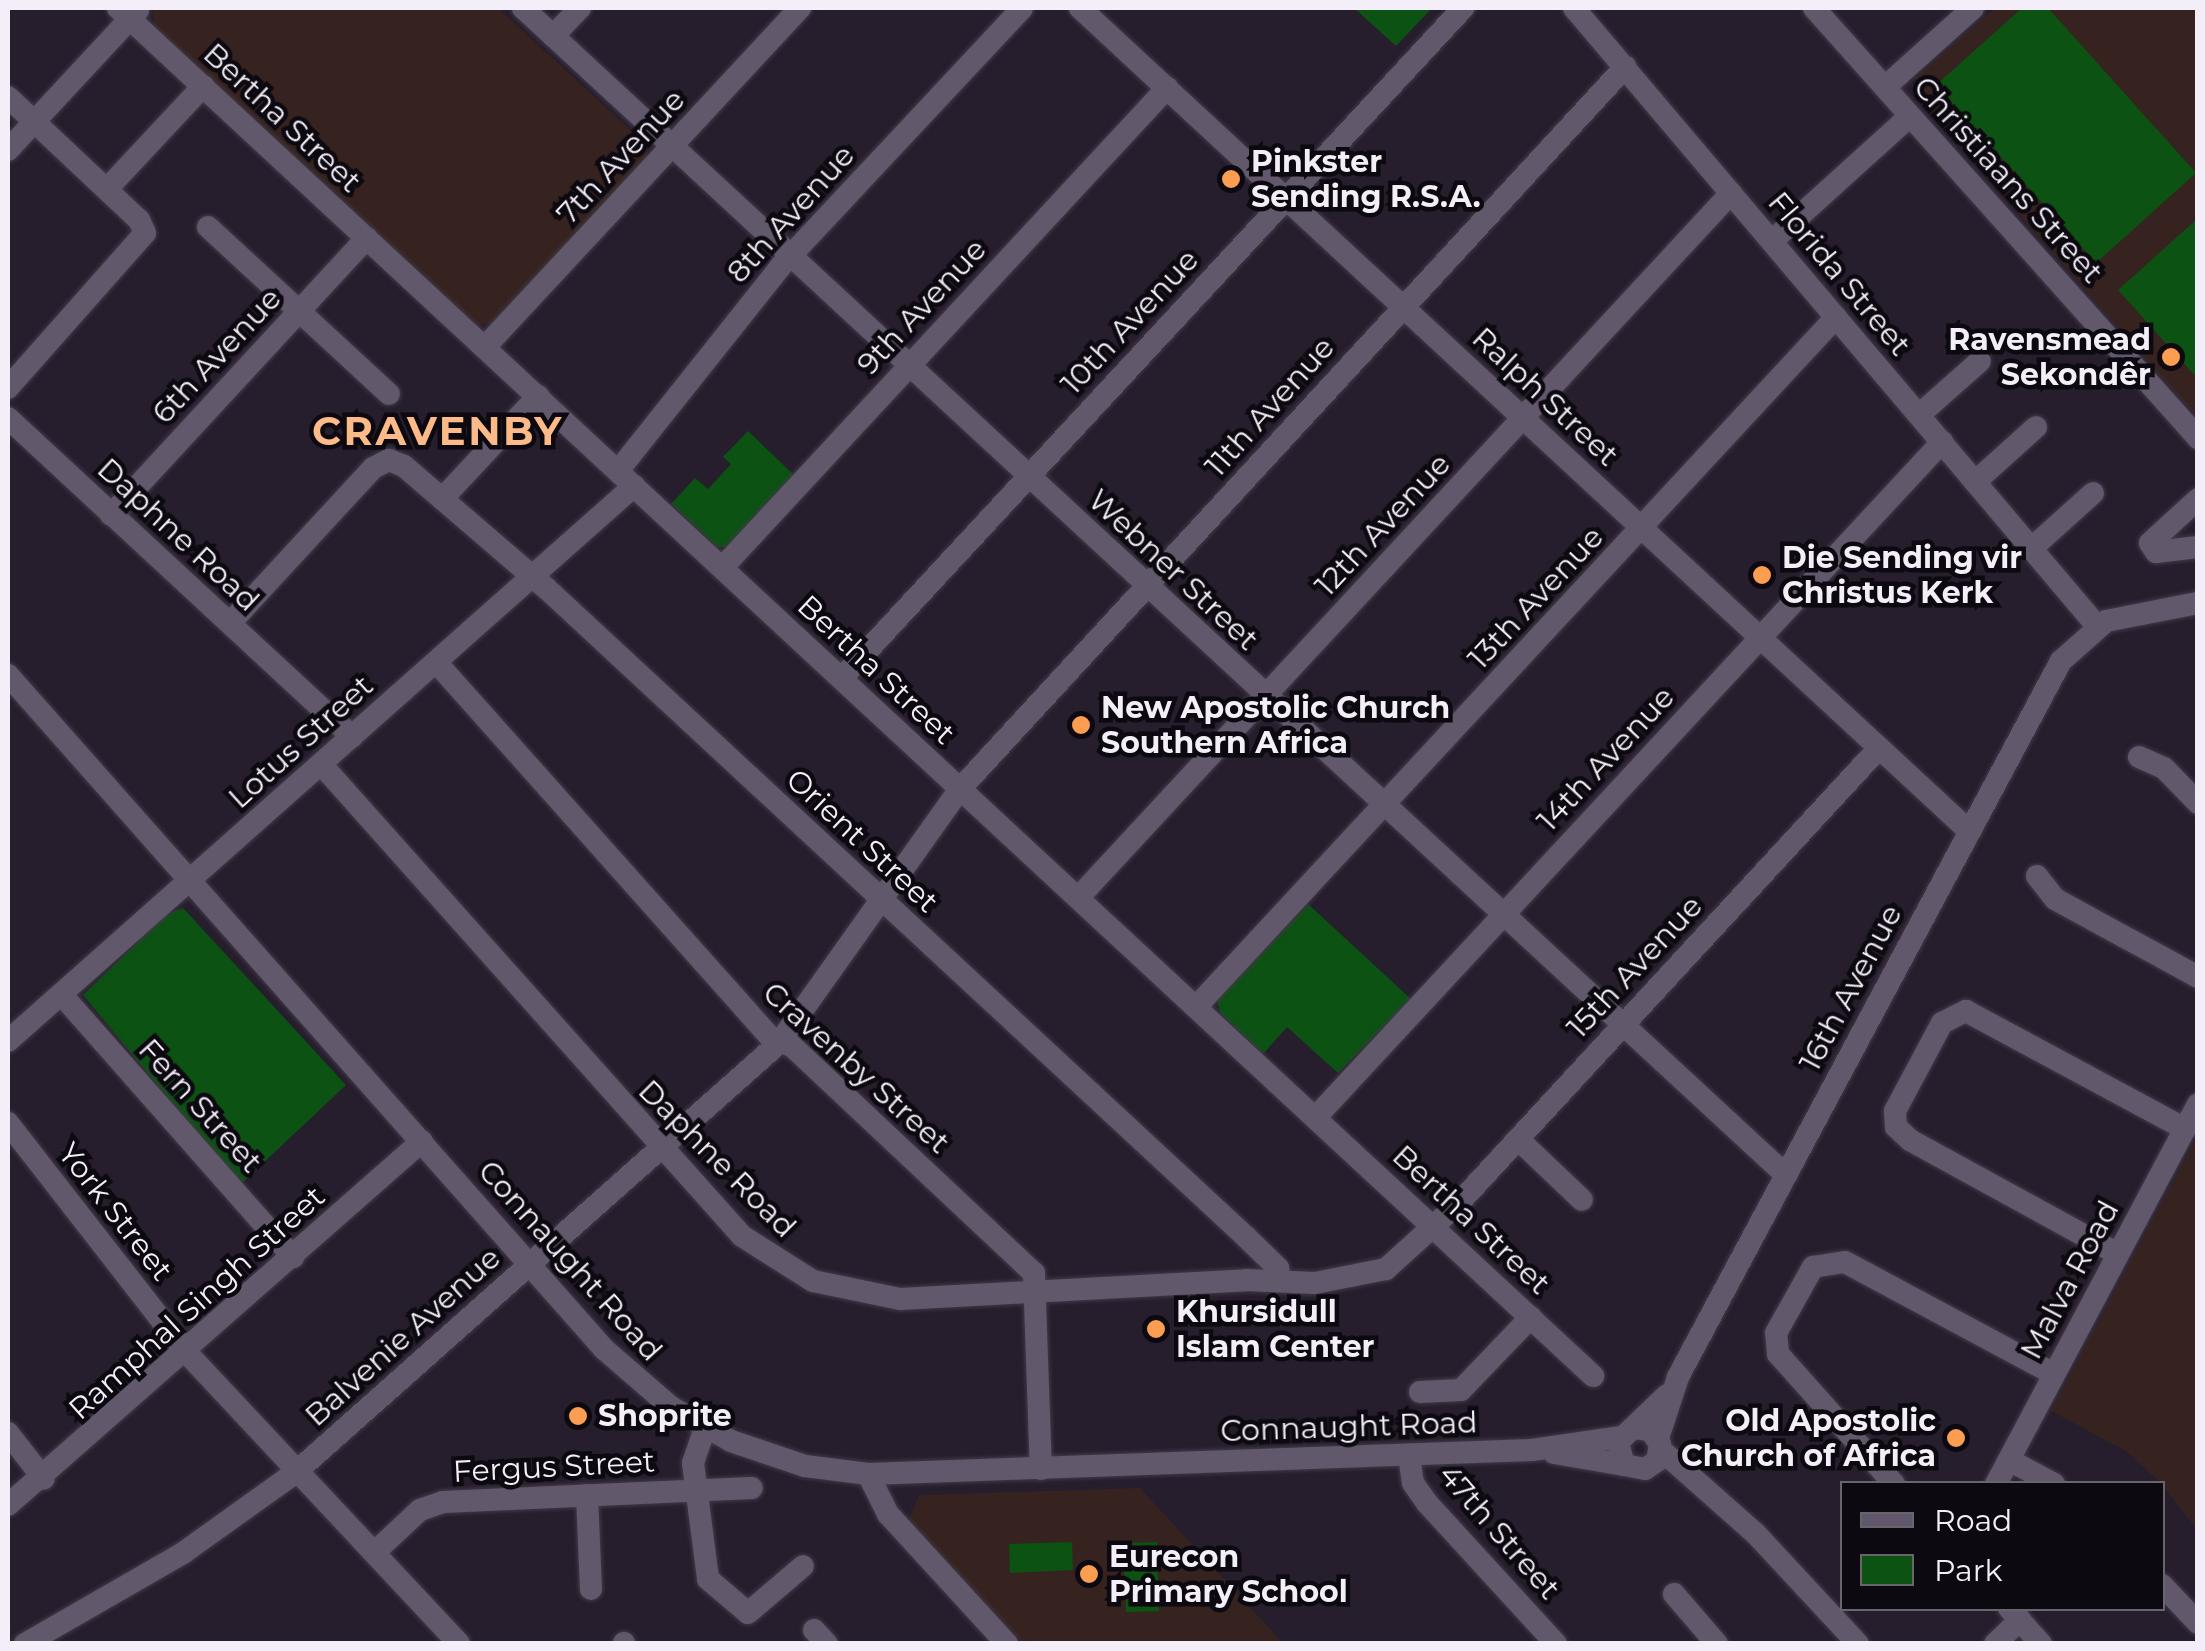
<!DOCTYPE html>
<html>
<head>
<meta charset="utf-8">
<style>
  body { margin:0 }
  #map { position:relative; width:2205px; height:1651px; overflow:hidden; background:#261d2d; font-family:Montserrat,sans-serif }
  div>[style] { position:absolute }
  .education>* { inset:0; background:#36231f }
  .green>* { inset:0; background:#0b5213 }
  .roads { filter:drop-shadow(0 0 2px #413a47) drop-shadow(0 0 2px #413a47) }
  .minor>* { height:22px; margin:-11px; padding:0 11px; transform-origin:11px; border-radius:11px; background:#62586b }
  .dots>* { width:28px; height:28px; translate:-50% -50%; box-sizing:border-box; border:5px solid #0d0910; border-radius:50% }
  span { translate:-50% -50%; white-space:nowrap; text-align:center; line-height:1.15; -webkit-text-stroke:9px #0d0910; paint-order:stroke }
  .street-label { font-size:30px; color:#f4eef9 }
  .poi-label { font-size:30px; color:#f4eef9; font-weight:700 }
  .left { translate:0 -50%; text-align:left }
  .right { translate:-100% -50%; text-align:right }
  .district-label { font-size:40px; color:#fcba88; font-weight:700; letter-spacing:2.5px }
  .frame { position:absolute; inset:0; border:10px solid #f4eef9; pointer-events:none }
  .legend { position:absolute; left:1840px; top:1481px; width:325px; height:130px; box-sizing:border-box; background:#0d0910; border:2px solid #69656d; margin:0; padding:12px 18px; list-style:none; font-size:30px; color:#f4eef9 }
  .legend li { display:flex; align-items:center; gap:20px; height:50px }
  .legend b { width:50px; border:2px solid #69656d }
</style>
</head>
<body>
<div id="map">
  <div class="education">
    <i style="clip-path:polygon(153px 8px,498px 8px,647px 145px,648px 157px,492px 324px,477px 325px,154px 26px)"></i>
    <i style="clip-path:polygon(1995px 8px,2197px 8px,2197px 417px,1914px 95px,1916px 78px)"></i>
    <i style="clip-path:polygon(2197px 1137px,2197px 1530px,2162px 1484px,2126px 1451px,2051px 1411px)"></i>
    <i style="clip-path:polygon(1140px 1488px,1283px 1643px,1023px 1643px,909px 1520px,919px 1495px)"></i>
  </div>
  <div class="green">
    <i style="clip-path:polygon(1354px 8px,1432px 8px,1396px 46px)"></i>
    <i style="clip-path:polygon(2022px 8px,2048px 8px,2196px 173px,2096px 263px,1936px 85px)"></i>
    <i style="clip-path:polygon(2197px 219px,2197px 378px,2118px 290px)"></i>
    <i style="clip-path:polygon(748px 431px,794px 475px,728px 547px,717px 547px,671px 504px,695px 478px,708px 489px,731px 464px,723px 457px)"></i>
    <i style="clip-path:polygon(1308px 904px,1411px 999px,1338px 1073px,1287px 1027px,1263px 1054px,1220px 1013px,1217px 1001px)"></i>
    <i style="clip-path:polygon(183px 908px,346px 1085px,240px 1185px,83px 995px,168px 913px)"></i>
    <i style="clip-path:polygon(1072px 1542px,1073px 1570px,1010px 1573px,1009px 1544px)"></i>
    <i style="clip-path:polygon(1157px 1542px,1159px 1611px,1126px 1612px,1123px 1543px)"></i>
  </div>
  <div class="roads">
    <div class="minor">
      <i style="left:118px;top:8px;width:2012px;rotate:42.84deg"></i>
      <i style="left:523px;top:8px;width:1718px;rotate:42.74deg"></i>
      <i style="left:1080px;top:8px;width:1211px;rotate:42.79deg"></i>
      <i style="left:1574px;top:8px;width:810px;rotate:49.76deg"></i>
      <i style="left:1814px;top:8px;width:577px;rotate:48.23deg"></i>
      <i style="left:553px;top:36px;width:39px;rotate:-46deg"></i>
      <i style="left:1885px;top:87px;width:118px;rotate:-41.9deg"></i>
      <i style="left:8px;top:97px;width:180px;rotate:43.2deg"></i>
      <i style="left:139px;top:220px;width:14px;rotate:65deg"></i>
      <i style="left:145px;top:233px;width:207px;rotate:131.5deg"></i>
      <i style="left:8px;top:150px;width:191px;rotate:-47.1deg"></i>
      <i style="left:107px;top:189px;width:141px;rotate:-47deg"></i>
      <i style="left:208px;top:227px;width:246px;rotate:42.7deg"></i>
      <i style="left:1772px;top:241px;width:186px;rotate:-42.2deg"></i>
      <i style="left:485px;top:347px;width:463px;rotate:-47.1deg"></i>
      <i style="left:1919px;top:415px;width:81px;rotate:-41.5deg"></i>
      <i style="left:8px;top:418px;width:469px;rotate:42.8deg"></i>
      <i style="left:618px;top:471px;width:260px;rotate:-51.5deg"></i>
      <i style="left:780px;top:267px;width:354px;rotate:-46.9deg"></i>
      <i style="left:1975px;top:482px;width:82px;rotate:-42deg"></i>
      <i style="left:442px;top:499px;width:141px;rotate:-47deg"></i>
      <i style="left:2198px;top:499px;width:65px;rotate:137.5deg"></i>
      <i style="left:2150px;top:543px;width:11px;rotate:56deg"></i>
      <i style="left:2156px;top:552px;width:42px;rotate:-6.8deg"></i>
      <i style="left:111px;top:515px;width:377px;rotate:-47.3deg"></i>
      <i style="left:2032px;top:548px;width:82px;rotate:-42deg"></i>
      <i style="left:722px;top:568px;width:655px;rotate:-47.17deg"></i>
      <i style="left:230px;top:623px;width:211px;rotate:-47.3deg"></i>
      <i style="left:373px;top:468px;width:18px;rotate:-27deg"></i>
      <i style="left:389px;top:460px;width:16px;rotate:22deg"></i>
      <i style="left:404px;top:466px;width:187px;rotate:40.7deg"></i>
      <i style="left:546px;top:588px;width:955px;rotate:42.83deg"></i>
      <i style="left:1246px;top:1237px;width:45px;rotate:44.1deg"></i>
      <i style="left:1278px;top:1268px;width:13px;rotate:86deg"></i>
      <i style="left:436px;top:662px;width:504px;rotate:48.3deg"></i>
      <i style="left:771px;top:1038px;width:22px;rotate:21deg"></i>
      <i style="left:792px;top:1046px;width:332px;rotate:43.2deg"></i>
      <i style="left:1034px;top:1273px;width:196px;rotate:88deg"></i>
      <i style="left:8px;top:675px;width:900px;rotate:48.51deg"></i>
      <i style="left:604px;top:1349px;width:89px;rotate:40.9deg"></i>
      <i style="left:671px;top:1407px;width:69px;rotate:29.5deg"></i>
      <i style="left:731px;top:1441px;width:78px;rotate:18.7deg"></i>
      <i style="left:805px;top:1466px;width:64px;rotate:7.2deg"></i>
      <i style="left:868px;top:1474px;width:664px;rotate:-2.07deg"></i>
      <i style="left:1532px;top:1450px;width:90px;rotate:-8.3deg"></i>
      <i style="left:842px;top:678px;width:914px;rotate:-47.17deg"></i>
      <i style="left:2139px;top:757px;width:27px;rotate:24deg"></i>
      <i style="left:2164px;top:768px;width:49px;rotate:45.8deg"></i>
      <i style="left:321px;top:764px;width:632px;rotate:48.27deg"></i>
      <i style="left:742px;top:1236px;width:84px;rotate:32.4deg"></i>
      <i style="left:813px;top:1281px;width:89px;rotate:11.7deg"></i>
      <i style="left:900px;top:1299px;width:347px;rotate:-3.1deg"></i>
      <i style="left:1246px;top:1280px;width:69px;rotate:2.5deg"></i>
      <i style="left:1315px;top:1283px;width:72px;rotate:-11.2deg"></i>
      <i style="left:1386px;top:1269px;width:98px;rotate:-42.1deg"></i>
      <i style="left:1459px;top:1203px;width:619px;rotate:-47.29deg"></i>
      <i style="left:2037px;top:876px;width:29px;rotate:52deg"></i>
      <i style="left:2055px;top:899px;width:163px;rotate:28.6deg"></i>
      <i style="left:1078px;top:898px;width:961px;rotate:-47.19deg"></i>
      <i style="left:61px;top:994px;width:351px;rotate:48.6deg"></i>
      <i style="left:1196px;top:1007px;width:941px;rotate:-47.15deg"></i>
      <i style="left:8px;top:1041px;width:837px;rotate:-41.56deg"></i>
      <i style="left:1316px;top:1117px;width:921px;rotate:-47.16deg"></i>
      <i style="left:8px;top:1123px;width:291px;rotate:52.1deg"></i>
      <i style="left:187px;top:1353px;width:398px;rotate:46.9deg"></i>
      <i style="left:1518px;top:1139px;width:88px;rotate:43.6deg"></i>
      <i style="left:2118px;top:1254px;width:237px;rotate:-151.3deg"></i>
      <i style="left:1910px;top:1140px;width:19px;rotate:-137deg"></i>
      <i style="left:1896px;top:1127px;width:16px;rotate:-94deg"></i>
      <i style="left:1895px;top:1111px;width:100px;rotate:-61.9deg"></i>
      <i style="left:1942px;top:1023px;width:27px;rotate:-27deg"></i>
      <i style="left:1966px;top:1011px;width:249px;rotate:28.3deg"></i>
      <i style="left:1420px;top:1392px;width:41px;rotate:-2.8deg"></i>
      <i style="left:1461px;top:1390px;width:101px;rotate:-46.2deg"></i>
      <i style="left:705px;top:1428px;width:37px;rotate:109deg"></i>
      <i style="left:693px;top:1463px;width:117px;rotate:82.6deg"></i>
      <i style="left:708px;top:1579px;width:52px;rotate:40.4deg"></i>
      <i style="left:748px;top:1613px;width:72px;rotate:-40.5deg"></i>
      <i style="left:1635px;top:1428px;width:15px;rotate:8deg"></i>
      <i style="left:1650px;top:1430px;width:17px;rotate:54deg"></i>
      <i style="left:1660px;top:1444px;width:17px;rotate:100deg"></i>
      <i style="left:1657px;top:1461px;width:14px;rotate:146deg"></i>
      <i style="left:1645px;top:1469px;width:21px;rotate:-169deg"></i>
      <i style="left:1624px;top:1465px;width:24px;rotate:-105deg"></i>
      <i style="left:1618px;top:1442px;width:68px;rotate:-43.8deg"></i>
      <i style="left:8px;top:1433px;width:58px;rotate:52deg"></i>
      <i style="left:1658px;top:1438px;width:64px;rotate:-71.8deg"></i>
      <i style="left:1678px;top:1377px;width:812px;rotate:-61.86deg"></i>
      <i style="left:2061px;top:661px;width:60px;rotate:-41.6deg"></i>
      <i style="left:2106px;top:621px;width:94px;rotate:-11.1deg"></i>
      <i style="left:1660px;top:1449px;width:127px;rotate:41.5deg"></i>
      <i style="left:1755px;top:1533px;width:151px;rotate:47.1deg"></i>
      <i style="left:1554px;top:1453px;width:71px;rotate:9.7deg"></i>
      <i style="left:1409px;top:1455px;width:28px;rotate:82deg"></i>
      <i style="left:1413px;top:1483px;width:24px;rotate:55deg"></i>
      <i style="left:1427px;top:1503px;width:191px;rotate:47.5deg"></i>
      <i style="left:2009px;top:1460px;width:51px;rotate:28.1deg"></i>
      <i style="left:868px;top:1474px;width:45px;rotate:63.4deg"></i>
      <i style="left:888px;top:1514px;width:176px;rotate:47.5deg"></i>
      <i style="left:1894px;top:1484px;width:174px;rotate:-131.7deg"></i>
      <i style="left:1778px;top:1354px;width:21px;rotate:-95deg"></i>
      <i style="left:1776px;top:1333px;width:76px;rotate:-60.7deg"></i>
      <i style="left:1813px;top:1267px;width:32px;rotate:-9deg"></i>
      <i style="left:1845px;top:1262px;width:237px;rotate:28.2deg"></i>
      <i style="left:1996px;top:1484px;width:430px;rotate:-62deg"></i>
      <i style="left:587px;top:1495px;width:94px;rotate:87.6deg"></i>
      <i style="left:8px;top:1505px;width:551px;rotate:-41.32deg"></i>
      <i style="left:376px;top:1551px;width:60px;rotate:-43deg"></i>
      <i style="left:420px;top:1510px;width:24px;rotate:-19deg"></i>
      <i style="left:443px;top:1502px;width:309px;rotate:-2.6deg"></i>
      <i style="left:2162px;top:1585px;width:52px;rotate:46.5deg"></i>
      <i style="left:1674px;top:1594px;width:66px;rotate:49.3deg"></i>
      <i style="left:2009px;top:1608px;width:48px;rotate:48.4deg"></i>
      <i style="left:814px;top:1630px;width:19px;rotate:47deg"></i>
      <i style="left:624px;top:1643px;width:1px;rotate:90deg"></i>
      <i style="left:25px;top:1644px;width:182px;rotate:-29.9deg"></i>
      <i style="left:183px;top:1553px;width:139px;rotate:-35.6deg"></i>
      <i style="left:296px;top:1472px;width:647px;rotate:-41.62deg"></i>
      <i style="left:780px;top:1042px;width:310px;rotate:-54.6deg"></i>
      <i style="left:960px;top:789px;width:982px;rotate:-47.35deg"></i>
      <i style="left:1995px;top:1644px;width:35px;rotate:-44deg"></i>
    </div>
  </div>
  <div class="dots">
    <i style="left:1231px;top:179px;background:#fb9e51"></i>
    <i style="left:2171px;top:357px;background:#fb9e51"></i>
    <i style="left:1762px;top:575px;background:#fb9e51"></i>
    <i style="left:1081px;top:725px;background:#fb9e51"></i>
    <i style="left:1156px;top:1329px;background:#fb9e51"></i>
    <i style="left:578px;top:1416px;background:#fb9e51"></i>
    <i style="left:1956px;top:1438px;background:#fb9e51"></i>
    <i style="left:1089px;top:1574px;background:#fb9e51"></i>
  </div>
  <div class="street-label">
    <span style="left:282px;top:118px;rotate:43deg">Bertha Street</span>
    <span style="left:621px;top:157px;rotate:-47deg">7th Avenue</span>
    <span style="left:2008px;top:180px;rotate:48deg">Christiaans Street</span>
    <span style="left:791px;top:214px;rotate:-48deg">8th Avenue</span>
    <span style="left:1839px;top:274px;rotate:50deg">Florida Street</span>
    <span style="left:922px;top:307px;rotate:-47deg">9th Avenue</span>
    <span style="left:1130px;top:322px;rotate:-47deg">10th Avenue</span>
    <span style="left:217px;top:356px;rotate:-47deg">6th Avenue</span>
    <span style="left:1545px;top:397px;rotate:43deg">Ralph Street</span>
    <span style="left:1270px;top:407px;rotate:-48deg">11th Avenue</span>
    <span style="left:1383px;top:525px;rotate:-47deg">12th Avenue</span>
    <span style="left:178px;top:535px;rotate:43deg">Daphne Road</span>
    <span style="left:1173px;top:570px;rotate:43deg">Webner Street</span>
    <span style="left:1536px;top:598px;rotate:-47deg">13th Avenue</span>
    <span style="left:876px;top:670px;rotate:43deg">Bertha Street</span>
    <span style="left:301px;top:742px;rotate:-42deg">Lotus Street</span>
    <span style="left:1606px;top:759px;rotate:-47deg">14th Avenue</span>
    <span style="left:862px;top:841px;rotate:43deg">Orient Street</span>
    <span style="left:1635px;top:967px;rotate:-47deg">15th Avenue</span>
    <span style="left:1851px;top:988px;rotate:-62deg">16th Avenue</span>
    <span style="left:856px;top:1068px;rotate:42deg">Cravenby Street</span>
    <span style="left:200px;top:1106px;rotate:48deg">Fern Street</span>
    <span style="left:717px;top:1159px;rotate:45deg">Daphne Road</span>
    <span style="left:115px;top:1212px;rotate:52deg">York Street</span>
    <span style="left:1471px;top:1220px;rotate:43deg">Bertha Street</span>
    <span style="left:570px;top:1261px;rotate:48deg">Connaught Road</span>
    <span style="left:2070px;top:1280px;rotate:-62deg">Malva Road</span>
    <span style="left:197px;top:1303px;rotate:-42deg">Ramphal Singh Street</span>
    <span style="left:403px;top:1337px;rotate:-42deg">Balvenie Avenue</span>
    <span style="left:1349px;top:1427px;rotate:-2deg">Connaught Road</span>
    <span style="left:554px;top:1467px;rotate:-3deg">Fergus Street</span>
    <span style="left:1499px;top:1532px;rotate:49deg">47th Street</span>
  </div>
  <div class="poi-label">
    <span class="left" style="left:1251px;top:179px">Pinkster<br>Sending R.S.A.</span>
    <span class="right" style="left:2151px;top:357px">Ravensmead<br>Sekondêr</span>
    <span class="left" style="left:1782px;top:575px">Die Sending vir<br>Christus Kerk</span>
    <span class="left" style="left:1101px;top:725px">New Apostolic Church<br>Southern Africa</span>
    <span class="left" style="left:1176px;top:1329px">Khursidull<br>Islam Center</span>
    <span class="left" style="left:598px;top:1416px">Shoprite</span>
    <span class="right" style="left:1936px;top:1438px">Old Apostolic<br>Church of Africa</span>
    <span class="left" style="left:1109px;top:1574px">Eurecon<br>Primary School</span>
  </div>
  <div class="district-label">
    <span style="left:438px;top:431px">CRAVENBY</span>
  </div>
  <div class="frame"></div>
  <ul class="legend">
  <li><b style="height:12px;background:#62586b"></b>Road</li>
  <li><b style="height:28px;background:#0b5213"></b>Park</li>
  </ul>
</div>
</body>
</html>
